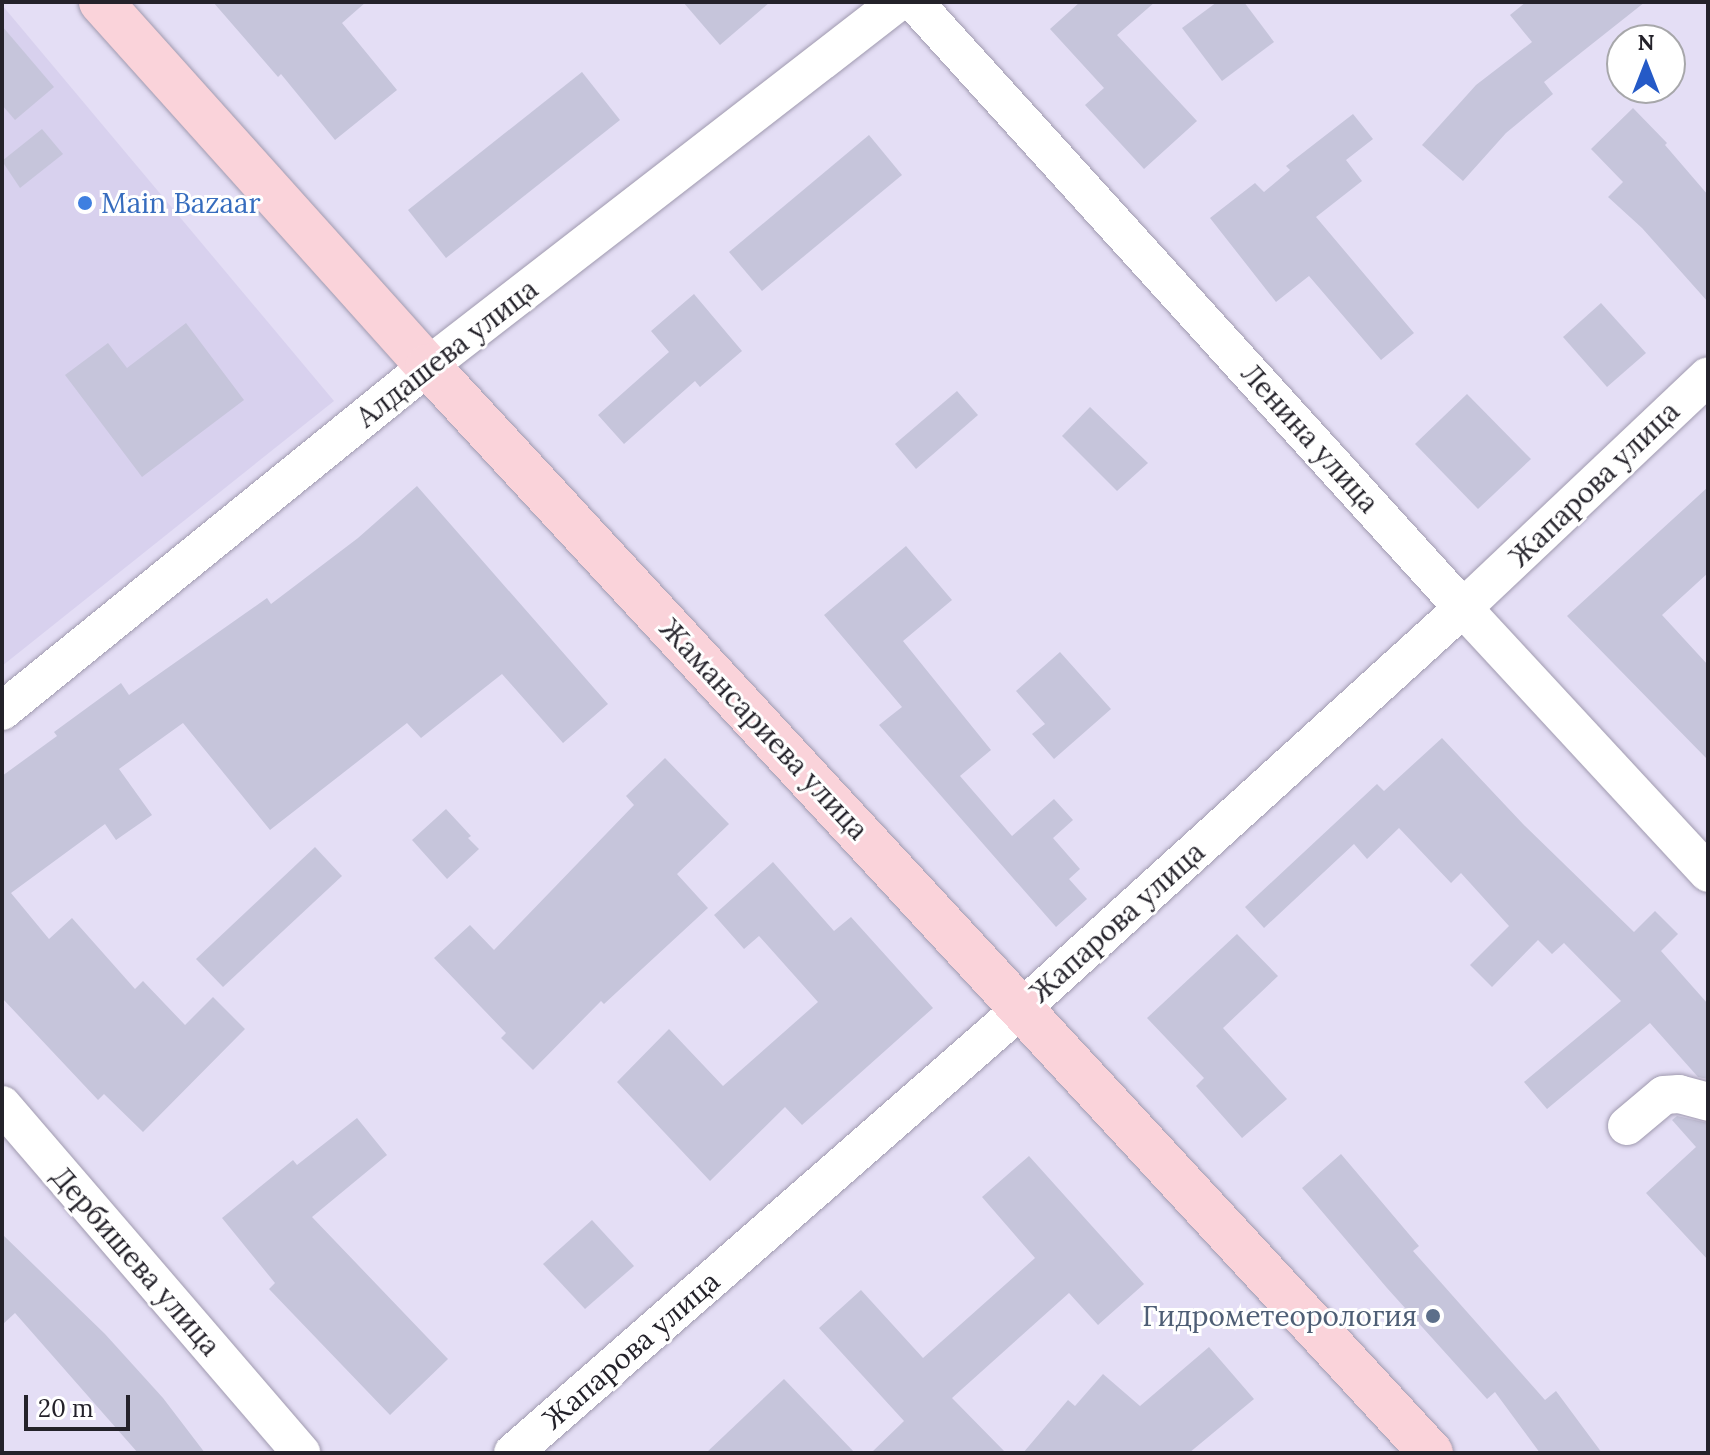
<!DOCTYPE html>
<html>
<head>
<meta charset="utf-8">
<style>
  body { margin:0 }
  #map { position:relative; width:1710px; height:1455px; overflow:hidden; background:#e4def5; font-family:Lora,serif }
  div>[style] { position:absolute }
  .built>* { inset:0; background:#d8d1ee }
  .building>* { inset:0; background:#c6c5db }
  .roads { filter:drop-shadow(0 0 2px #a09aaf) drop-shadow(0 0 2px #a09aaf) }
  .minor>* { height:38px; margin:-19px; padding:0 19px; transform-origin:19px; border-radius:19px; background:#fff }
  .major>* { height:44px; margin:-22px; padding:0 22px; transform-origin:22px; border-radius:22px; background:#fad3da }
  .dots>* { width:22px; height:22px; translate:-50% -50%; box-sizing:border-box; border:4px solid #fff; border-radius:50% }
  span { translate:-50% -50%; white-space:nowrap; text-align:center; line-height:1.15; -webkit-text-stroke:6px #fff; paint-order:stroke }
  .shop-label { font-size:28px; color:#366cbe }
  .left { translate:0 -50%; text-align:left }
  .street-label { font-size:28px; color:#24222a }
  .service-label { font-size:28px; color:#4e5e75 }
  .right { translate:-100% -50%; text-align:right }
  .frame { position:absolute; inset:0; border:4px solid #24222a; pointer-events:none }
  .north { position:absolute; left:1606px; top:24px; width:80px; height:80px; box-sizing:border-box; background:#fff; border:2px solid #a7a7aa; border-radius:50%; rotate:0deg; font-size:22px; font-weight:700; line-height:32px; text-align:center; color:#24222a }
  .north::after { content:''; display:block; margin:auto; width:28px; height:36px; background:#255ac7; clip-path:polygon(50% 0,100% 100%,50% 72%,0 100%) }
  .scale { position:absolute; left:24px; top:1395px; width:106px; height:36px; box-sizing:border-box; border:4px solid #24222a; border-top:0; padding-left:10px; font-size:24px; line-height:28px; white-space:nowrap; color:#24222a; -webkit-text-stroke:6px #fff; paint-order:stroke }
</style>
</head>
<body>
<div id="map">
  <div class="built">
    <i style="clip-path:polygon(2px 5px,334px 401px,2px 666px)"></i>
  </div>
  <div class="building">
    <i style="clip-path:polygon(213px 2px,366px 2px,342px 23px,397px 90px,335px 140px,281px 74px,278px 77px)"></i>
    <i style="clip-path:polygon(683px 2px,770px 2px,720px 45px)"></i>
    <i style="clip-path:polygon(1080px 2px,1155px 2px,1117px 35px,1197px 121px,1144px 169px,1085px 105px,1104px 88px,1050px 29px)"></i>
    <i style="clip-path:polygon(1217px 2px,1244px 2px,1274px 42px,1222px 81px,1182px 28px)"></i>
    <i style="clip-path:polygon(1526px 2px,1645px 2px,1544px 82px,1553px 94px,1506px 133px,1463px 181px,1422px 145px,1476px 85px,1532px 42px,1510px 15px)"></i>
    <i style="clip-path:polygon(2px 26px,54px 87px,15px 120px,2px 105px)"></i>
    <i style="clip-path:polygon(582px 72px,620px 120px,446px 258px,408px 210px)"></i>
    <i style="clip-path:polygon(1633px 108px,1667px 143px,1665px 145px,1708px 195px,1708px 302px,1642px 228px,1608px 197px,1623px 182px,1591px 149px)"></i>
    <i style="clip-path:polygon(1353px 114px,1373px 139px,1346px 160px,1362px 181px,1316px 217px,1414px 333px,1381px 360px,1309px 276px,1276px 302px,1210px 218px,1255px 183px,1264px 192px,1290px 170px,1286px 166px)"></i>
    <i style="clip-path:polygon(42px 129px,63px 154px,20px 188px,2px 161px)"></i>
    <i style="clip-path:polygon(869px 135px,902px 175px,762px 291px,729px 252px)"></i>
    <i style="clip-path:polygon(694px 294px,742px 351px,700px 387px,695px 381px,624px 444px,598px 415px,669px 352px,651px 331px)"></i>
    <i style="clip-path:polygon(1601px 303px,1646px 353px,1607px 387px,1563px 337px)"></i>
    <i style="clip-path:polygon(186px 323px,244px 400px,142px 477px,65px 375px,108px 343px,127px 368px)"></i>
    <i style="clip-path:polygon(957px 391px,978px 415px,916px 469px,895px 444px)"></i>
    <i style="clip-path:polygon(1467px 394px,1531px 459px,1478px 509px,1415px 444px)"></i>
    <i style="clip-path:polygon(1090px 407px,1148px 463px,1117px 491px,1062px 436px)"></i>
    <i style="clip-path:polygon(417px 486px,608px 704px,563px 743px,502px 674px,421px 738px,407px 723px,270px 830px,183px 723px,119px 769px,152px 815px,116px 840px,105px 824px,11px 893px,49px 939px,72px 918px,135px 989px,143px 981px,185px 1025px,213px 997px,245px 1029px,143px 1132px,104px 1094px,98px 1100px,2px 998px,2px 776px,57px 736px,54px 732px,121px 683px,129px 695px,267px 598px,271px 604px,358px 538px)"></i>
    <i style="clip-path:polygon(1708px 487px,1708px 573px,1662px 615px,1708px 665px,1708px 760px,1567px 616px)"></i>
    <i style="clip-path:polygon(906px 546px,952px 600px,903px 641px,991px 750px,960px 776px,1012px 836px,1054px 799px,1073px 820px,1053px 838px,1080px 869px,1069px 879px,1087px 899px,1056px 927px,879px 725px,902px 707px,824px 615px)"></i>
    <i style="clip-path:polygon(1060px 652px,1111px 709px,1054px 759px,1032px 734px,1045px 724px,1016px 691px)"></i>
    <i style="clip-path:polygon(1442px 738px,1523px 824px,1634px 932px,1655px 911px,1678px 934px,1661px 951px,1708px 1004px,1708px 1079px,1698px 1077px,1650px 1023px,1547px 1109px,1524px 1082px,1621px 1001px,1564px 943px,1552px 954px,1538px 940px,1492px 987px,1470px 965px,1509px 926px,1461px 873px,1451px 883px,1399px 828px,1367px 859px,1354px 844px,1264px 928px,1245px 907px,1377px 784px,1384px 791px)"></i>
    <i style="clip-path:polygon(665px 758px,729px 824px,677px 874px,708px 908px,604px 1004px,601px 1001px,533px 1070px,501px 1038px,506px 1033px,434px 958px,470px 925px,494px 950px,634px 805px,626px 796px)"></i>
    <i style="clip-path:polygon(446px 809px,471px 836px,468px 838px,479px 849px,447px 879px,412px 840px)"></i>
    <i style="clip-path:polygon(315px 847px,342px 876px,223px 987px,196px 959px)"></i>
    <i style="clip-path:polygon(773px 862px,834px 931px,851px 917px,933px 1008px,802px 1125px,785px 1107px,710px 1181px,617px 1082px,669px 1029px,723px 1086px,818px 1002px,759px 936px,744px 949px,714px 915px)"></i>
    <i style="clip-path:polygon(1237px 934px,1278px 976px,1223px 1028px,1287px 1099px,1242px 1138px,1196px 1086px,1204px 1078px,1147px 1018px)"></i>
    <i style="clip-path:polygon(1677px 1116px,1708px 1123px,1708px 1260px,1646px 1193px,1696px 1147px,1672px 1120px)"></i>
    <i style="clip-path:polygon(357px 1118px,387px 1155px,312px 1217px,448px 1359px,390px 1415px,269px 1289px,275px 1283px,222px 1218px,293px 1160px,297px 1165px)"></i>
    <i style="clip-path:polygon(1341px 1154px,1419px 1246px,1413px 1251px,1545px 1400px,1556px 1391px,1602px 1453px,1540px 1453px,1495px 1392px,1487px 1399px,1387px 1288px,1302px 1188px)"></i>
    <i style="clip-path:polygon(1029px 1156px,1144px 1284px,1098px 1325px,1069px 1293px,952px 1398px,1006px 1453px,871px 1453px,904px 1421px,819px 1328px,861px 1290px,923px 1358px,1035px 1258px,982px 1197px)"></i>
    <i style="clip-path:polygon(592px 1220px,634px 1266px,585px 1309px,543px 1264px)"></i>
    <i style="clip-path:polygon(2px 1234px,105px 1334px,163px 1398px,205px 1453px,138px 1453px,15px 1313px,2px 1325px)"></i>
    <i style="clip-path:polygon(1209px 1347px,1254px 1399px,1189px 1453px,1023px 1453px,1068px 1400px,1075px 1406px,1103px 1374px,1140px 1406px)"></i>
    <i style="clip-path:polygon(784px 1379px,855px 1453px,706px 1453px)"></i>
  </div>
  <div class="roads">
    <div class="minor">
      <i style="left:914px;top:2px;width:818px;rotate:47.83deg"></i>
      <i style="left:1463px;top:608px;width:361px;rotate:47.2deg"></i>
      <i style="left:2px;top:711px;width:548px;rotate:-39deg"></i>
      <i style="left:428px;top:366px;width:594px;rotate:-37.76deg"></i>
      <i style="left:2px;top:1105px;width:459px;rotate:49.3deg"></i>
      <i style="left:1627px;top:1126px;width:48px;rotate:-40deg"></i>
      <i style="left:1664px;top:1095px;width:15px;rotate:-4deg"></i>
      <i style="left:1679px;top:1094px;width:30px;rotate:15deg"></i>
      <i style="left:513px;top:1453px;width:675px;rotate:-41.15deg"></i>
      <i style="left:1021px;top:1009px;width:597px;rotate:-42.22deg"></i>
      <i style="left:1463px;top:608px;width:337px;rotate:-43.4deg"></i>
    </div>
    <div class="major">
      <i style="left:101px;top:2px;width:489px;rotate:48.1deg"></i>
      <i style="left:428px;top:366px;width:1479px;rotate:47.3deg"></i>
    </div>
  </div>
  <div class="dots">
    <i style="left:85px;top:203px;background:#3f7fe0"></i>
    <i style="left:1433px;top:1316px;background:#5c6f8a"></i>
  </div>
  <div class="shop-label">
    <span class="left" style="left:101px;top:203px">Main Bazaar</span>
  </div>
  <div class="street-label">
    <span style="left:447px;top:353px;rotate:-38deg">Алдашева улица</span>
    <span style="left:1310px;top:438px;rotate:48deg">Ленина улица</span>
    <span style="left:1594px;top:484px;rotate:-44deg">Жапарова улица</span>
    <span style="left:764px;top:729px;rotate:47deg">Жамансариева улица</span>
    <span style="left:1117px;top:922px;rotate:-42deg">Жапарова улица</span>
    <span style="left:136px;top:1261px;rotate:49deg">Дербишева улица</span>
    <span style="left:631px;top:1350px;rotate:-41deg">Жапарова улица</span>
  </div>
  <div class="service-label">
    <span class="right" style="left:1417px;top:1316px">Гидрометеорология</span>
  </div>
  <div class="frame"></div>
  <div class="north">N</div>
  <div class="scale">20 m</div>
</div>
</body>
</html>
